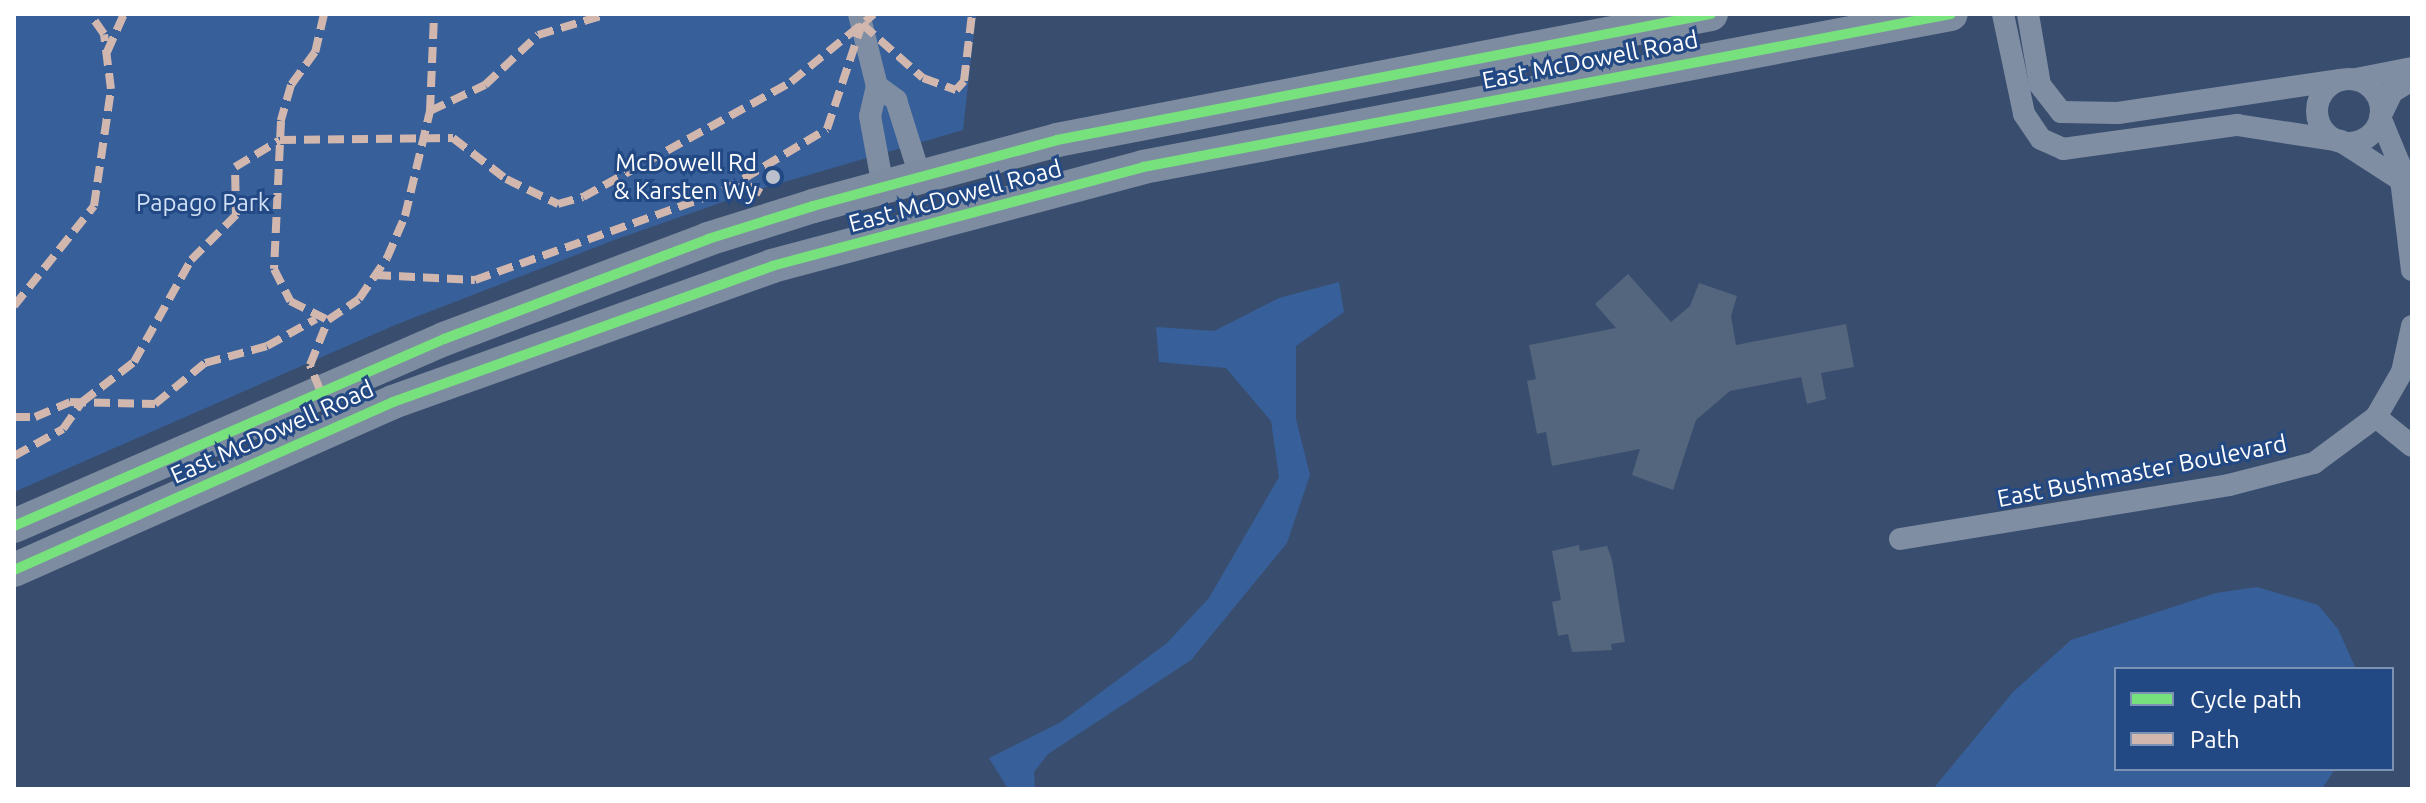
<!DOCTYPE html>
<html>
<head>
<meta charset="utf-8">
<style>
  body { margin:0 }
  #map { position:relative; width:2426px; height:803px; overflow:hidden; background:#394e6e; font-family:Ubuntu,sans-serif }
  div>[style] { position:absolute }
  .green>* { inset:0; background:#375f9a }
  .building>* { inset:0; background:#54657e }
  .minor>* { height:22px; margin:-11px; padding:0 11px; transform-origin:11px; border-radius:11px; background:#808ea4 }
  .minor>.ring { margin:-11px; padding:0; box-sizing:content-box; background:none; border:22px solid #808ea4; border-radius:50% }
  .primary>* { height:34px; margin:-17px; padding:0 17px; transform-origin:17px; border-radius:17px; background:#7e8ca1 }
  .quiet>* { height:8px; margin-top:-4px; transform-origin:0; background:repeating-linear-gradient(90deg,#d1b7ad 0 16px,transparent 0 24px) }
  .cycleway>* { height:10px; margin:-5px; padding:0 5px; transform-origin:5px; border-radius:5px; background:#77e17e }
  .dots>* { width:22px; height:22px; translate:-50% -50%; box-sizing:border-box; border:4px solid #234984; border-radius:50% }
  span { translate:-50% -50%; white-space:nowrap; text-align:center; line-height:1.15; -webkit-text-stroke:6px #234984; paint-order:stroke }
  .street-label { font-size:24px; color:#fff }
  .poi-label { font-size:24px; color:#fff }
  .right { translate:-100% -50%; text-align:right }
  .park-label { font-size:24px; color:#d0dff6 }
  .frame { position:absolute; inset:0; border:16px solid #fff; pointer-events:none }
  .legend { position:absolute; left:2114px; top:667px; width:280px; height:104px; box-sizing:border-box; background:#234984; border:2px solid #7b92b5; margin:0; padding:10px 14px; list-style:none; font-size:24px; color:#fff }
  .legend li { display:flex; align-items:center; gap:16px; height:40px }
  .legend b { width:40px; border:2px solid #7b92b5 }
</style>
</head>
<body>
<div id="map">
  <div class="green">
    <i style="clip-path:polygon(14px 14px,976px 14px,963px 130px,757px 190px,617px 239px,395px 325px,14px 492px)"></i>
    <i style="clip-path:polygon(1339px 282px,1344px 312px,1296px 346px,1296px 419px,1310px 475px,1287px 543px,1191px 660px,1048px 754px,1034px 772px,1035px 789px,1008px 789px,989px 758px,1061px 722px,1167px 643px,1209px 598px,1279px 477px,1271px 421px,1226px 368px,1159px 362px,1156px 327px,1214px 331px,1279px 298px)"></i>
    <i style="clip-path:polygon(2257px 587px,2318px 605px,2338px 629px,2356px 669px,2116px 669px,2116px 769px,2335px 769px,2322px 789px,1933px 789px,2013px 692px,2071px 640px,2216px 593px)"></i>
  </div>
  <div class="building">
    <i style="clip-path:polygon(1628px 274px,1671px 322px,1690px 306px,1699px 283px,1737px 296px,1731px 316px,1736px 345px,1846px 324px,1854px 367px,1821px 373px,1826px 399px,1807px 404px,1801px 377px,1730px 391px,1696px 420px,1673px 490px,1632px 475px,1640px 449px,1552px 466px,1546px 432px,1537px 434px,1527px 381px,1536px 379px,1529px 345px,1616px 328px,1595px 304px)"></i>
    <i style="clip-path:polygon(1579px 545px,1580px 551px,1607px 546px,1612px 560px,1625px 642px,1611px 644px,1612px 650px,1572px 652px,1568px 634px,1558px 636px,1552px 602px,1561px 600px,1552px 551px)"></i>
  </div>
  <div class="minor">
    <i style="left:859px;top:14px;width:74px;rotate:76deg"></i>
    <i style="left:877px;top:86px;width:31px;rotate:103deg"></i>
    <i style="left:870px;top:116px;width:72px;rotate:79.6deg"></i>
    <i style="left:2003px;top:14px;width:102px;rotate:78.1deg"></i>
    <i style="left:2024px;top:114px;width:30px;rotate:56deg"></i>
    <i style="left:2041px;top:139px;width:24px;rotate:24deg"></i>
    <i style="left:2063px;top:149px;width:176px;rotate:-7.9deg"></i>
    <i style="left:2237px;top:125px;width:105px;rotate:8.7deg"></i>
    <i style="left:2028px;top:14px;width:72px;rotate:80.4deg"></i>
    <i style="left:2040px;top:85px;width:34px;rotate:52deg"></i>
    <i style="left:2061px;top:112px;width:57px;rotate:1deg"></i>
    <i style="left:2118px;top:113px;width:223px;rotate:-8.5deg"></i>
    <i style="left:2356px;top:79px;width:57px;rotate:-11.1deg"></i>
    <i class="ring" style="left:2317px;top:79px;width:42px;height:42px"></i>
    <i style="left:877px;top:86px;width:24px;rotate:36deg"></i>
    <i style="left:896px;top:100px;width:80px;rotate:72.5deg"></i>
    <i style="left:2381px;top:115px;width:25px;rotate:-64deg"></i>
    <i style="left:2392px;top:92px;width:23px;rotate:-31deg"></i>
    <i style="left:2380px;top:117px;width:50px;rotate:67.6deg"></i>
    <i style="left:2399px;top:163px;width:108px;rotate:83.1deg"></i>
    <i style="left:2342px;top:142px;width:70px;rotate:32.8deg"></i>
    <i style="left:2376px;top:417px;width:46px;rotate:38.9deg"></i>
    <i style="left:1900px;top:539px;width:333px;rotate:-9.3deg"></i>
    <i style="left:2229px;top:485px;width:88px;rotate:-14.5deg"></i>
    <i style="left:2314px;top:463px;width:77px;rotate:-36.6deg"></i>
    <i style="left:2376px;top:417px;width:52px;rotate:-60deg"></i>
    <i style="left:2402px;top:372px;width:47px;rotate:-77.7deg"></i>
  </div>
  <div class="primary">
    <i style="left:14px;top:526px;width:469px;rotate:-23.5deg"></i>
    <i style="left:444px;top:339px;width:282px;rotate:-20.7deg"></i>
    <i style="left:708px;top:239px;width:110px;rotate:-17.4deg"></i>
    <i style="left:813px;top:206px;width:253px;rotate:-15.1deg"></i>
    <i style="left:1057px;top:140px;width:666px;rotate:-10.91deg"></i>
    <i style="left:14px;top:570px;width:415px;rotate:-23.9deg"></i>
    <i style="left:393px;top:402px;width:403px;rotate:-19.7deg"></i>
    <i style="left:772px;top:266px;width:384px;rotate:-14.9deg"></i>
    <i style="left:1143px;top:167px;width:822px;rotate:-10.72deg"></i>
  </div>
  <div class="quiet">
    <i style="left:324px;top:14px;width:39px;rotate:103deg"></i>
    <i style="left:315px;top:52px;width:41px;rotate:126deg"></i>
    <i style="left:291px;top:85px;width:37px;rotate:106deg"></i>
    <i style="left:281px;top:121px;width:148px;rotate:92.7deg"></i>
    <i style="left:274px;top:269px;width:36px;rotate:63deg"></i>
    <i style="left:290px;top:301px;width:42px;rotate:26.6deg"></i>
    <i style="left:328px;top:320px;width:37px;rotate:-34deg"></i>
    <i style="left:359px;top:299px;width:50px;rotate:-55.7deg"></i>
    <i style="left:387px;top:258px;width:46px;rotate:-66.8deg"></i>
    <i style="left:405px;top:216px;width:108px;rotate:-76.6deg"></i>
    <i style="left:430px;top:111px;width:61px;rotate:-25.3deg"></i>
    <i style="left:485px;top:85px;width:73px;rotate:-43.3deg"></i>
    <i style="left:538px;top:35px;width:72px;rotate:-16.9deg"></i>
    <i style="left:107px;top:52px;width:42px;rotate:-65.9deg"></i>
    <i style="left:430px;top:111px;width:97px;rotate:-87.6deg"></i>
    <i style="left:727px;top:189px;width:22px;rotate:-8deg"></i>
    <i style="left:749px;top:186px;width:14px;rotate:30deg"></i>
    <i style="left:375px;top:275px;width:100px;rotate:2.9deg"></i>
    <i style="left:475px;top:280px;width:263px;rotate:-19.7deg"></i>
    <i style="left:723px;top:191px;width:121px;rotate:-30.8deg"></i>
    <i style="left:827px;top:129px;width:111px;rotate:-71.6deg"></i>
    <i style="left:862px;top:24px;width:81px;rotate:41.5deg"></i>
    <i style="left:923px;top:78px;width:35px;rotate:20deg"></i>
    <i style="left:956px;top:90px;width:12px;rotate:-48deg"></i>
    <i style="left:964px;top:81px;width:67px;rotate:-83.2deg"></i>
    <i style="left:14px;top:306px;width:128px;rotate:-51.3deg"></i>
    <i style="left:94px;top:206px;width:118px;rotate:-81.7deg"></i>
    <i style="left:111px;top:89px;width:55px;rotate:-97.3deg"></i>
    <i style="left:104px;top:34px;width:24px;rotate:-125deg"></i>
    <i style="left:320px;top:390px;width:27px;rotate:-112deg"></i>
    <i style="left:310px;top:365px;width:48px;rotate:-68.2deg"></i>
    <i style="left:14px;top:417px;width:21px"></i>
    <i style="left:35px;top:417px;width:38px;rotate:-23deg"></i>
    <i style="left:70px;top:402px;width:85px;rotate:1.3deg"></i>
    <i style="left:155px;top:404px;width:65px;rotate:-39.4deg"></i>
    <i style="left:205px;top:363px;width:64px;rotate:-15.3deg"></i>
    <i style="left:267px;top:346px;width:56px;rotate:-28.9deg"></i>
    <i style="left:14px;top:456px;width:56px;rotate:-28.9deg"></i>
    <i style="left:63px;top:429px;width:33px;rotate:-55deg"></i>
    <i style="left:82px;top:402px;width:66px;rotate:-37.6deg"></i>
    <i style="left:134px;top:362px;width:117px;rotate:-60.8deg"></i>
    <i style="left:191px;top:260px;width:64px;rotate:-45deg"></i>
    <i style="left:236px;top:215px;width:48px;rotate:-91.2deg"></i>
    <i style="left:235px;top:167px;width:52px;rotate:-31deg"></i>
    <i style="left:280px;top:140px;width:173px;rotate:-0.7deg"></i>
    <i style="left:453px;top:138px;width:67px;rotate:37.7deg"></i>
    <i style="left:506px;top:179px;width:58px;rotate:25.7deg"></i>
    <i style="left:558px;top:204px;width:26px;rotate:-16deg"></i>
    <i style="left:583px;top:197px;width:238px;rotate:-28.9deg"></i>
    <i style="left:791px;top:82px;width:107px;rotate:-39.3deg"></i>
  </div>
  <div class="cycleway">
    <i style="left:14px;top:526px;width:469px;rotate:-23.5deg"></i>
    <i style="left:444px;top:339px;width:282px;rotate:-20.7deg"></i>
    <i style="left:708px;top:239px;width:110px;rotate:-17.4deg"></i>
    <i style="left:813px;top:206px;width:253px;rotate:-15.1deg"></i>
    <i style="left:1057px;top:140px;width:666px;rotate:-10.91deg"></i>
    <i style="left:14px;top:570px;width:415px;rotate:-23.9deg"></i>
    <i style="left:393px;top:402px;width:403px;rotate:-19.7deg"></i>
    <i style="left:772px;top:266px;width:384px;rotate:-14.9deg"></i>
    <i style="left:1143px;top:167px;width:822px;rotate:-10.72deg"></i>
  </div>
  <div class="dots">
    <i style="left:773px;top:177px;background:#bac1cc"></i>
  </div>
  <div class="street-label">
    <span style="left:1590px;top:60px;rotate:-11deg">East McDowell Road</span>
    <span style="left:955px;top:196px;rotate:-15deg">East McDowell Road</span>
    <span style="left:272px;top:432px;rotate:-24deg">East McDowell Road</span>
    <span style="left:2142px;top:471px;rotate:-11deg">East Bushmaster Boulevard</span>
  </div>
  <div class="poi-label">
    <span class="right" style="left:757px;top:177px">McDowell Rd<br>&amp; Karsten Wy</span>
  </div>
  <div class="park-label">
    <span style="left:203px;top:203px">Papago Park</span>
  </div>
  <div class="frame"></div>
  <ul class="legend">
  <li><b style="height:10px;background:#77e17e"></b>Cycle path</li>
  <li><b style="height:10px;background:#d1b7ad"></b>Path</li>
  </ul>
</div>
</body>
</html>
